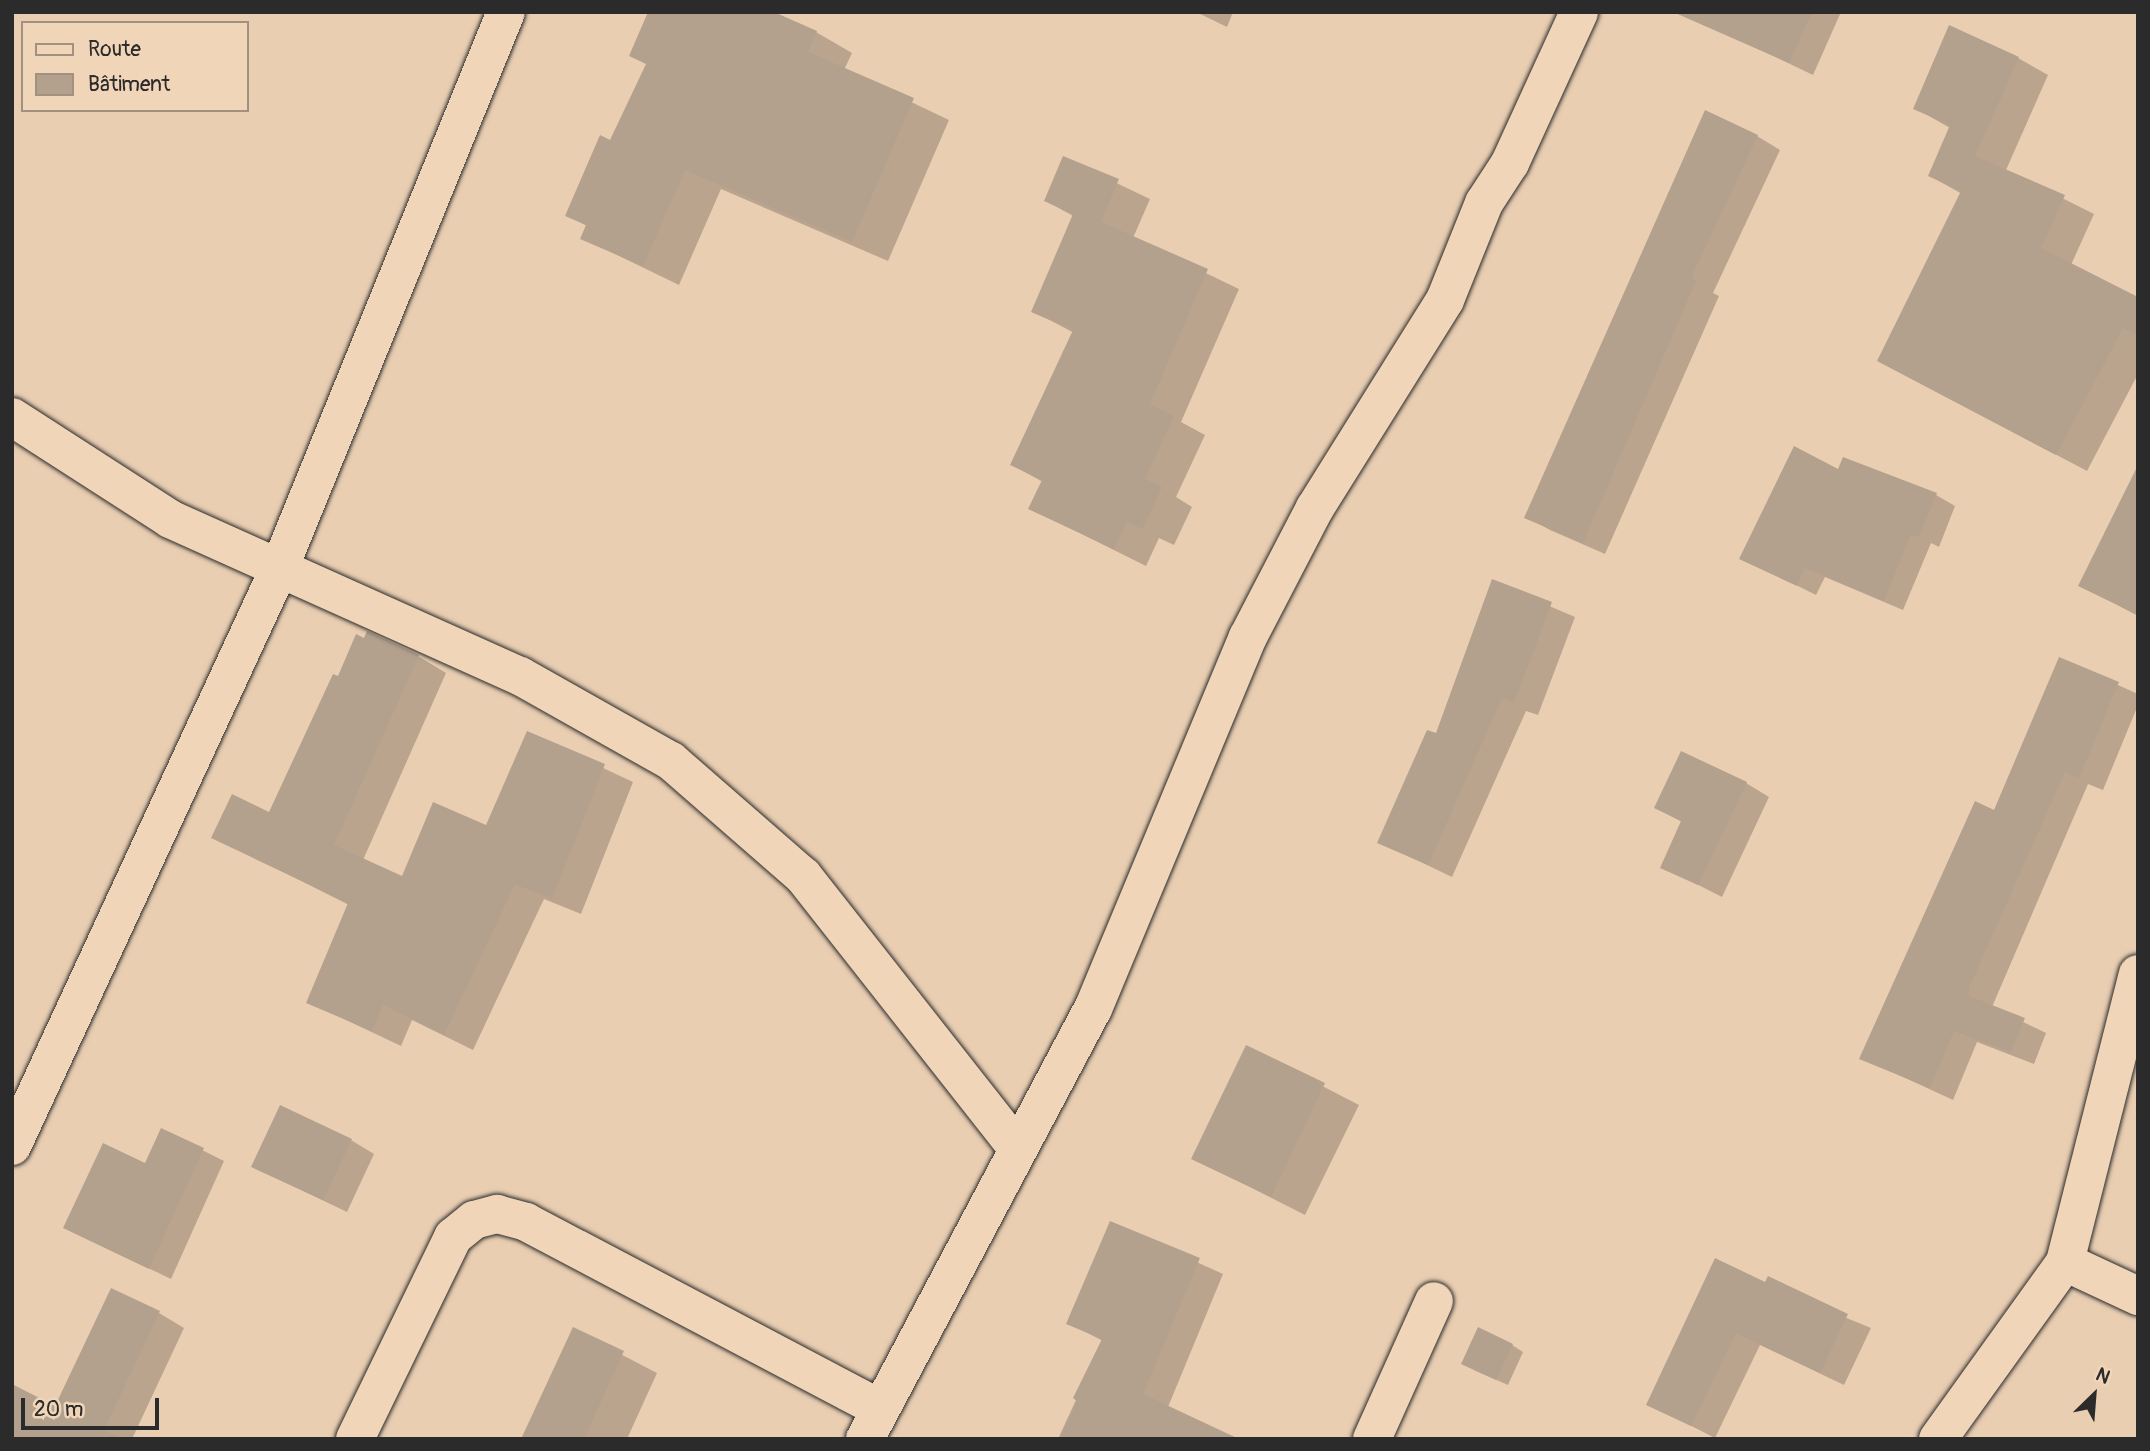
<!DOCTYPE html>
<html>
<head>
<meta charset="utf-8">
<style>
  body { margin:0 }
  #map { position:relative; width:2150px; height:1451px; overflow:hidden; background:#e9ceb2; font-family:Pangolin,sans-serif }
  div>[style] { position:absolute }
  .shadow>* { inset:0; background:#0003 }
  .building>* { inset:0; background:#b3a08d }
  .roads { filter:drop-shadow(0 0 2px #2b2b2b) drop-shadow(0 0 2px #2b2b2b) }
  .minor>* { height:38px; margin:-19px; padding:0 19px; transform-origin:19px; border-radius:19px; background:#f1d5b8 }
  span { translate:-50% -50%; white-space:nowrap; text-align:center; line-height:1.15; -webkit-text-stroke:5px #f1d5b8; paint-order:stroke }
  .frame { position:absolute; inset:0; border:14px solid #2b2b2b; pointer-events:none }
  .legend { position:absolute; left:21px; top:21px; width:228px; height:91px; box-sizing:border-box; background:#f1d5b8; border:2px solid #a29180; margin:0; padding:9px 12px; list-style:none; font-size:21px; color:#2b2b2b }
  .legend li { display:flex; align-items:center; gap:14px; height:35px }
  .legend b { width:35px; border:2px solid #a29180 }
  .north { position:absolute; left:2059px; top:1360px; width:70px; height:70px; -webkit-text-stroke:5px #f1d5b8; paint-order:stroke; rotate:25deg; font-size:19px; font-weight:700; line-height:28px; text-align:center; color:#2b2b2b }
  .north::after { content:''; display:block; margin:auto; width:24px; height:32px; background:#2b2b2b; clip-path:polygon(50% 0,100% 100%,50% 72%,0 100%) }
  .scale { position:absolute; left:21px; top:1398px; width:138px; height:32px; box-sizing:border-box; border:4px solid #2b2b2b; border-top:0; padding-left:9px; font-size:21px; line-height:24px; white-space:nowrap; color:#2b2b2b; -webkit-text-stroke:5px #f1d5b8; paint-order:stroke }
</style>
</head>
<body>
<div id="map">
  <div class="shadow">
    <i style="clip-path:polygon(1196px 12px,1233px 12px,1227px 27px)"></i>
    <i style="clip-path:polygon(1744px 12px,1841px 12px,1813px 75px,1734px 37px)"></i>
    <i style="clip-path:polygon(816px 32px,852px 53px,844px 70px,949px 120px,888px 261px,721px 189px,679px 285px,582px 238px,587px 226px,567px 215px,611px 142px)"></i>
    <i style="clip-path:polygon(2018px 58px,2048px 75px,2006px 170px,2094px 214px,2071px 265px,2138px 299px,2138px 374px,2087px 471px,1909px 377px,1962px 194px,1930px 176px,1950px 128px,1915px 108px)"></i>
    <i style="clip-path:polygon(1757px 136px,1780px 150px,1713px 293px,1719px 296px,1605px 554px,1550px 530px,1527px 517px)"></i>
    <i style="clip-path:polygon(1064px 158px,1150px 199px,1133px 238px,1239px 289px,1181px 422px,1205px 435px,1176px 497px,1192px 507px,1174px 545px,1159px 538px,1146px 566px,1031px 509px,1043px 482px,1012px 465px,1074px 333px,1033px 311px,1073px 216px,1046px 201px)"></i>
    <i style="clip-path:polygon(1839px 471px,1936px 495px,1955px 506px,1939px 547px,1931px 543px,1903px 610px,1825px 577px,1816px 595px,1741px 558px)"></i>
    <i style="clip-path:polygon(2138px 502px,2138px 616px,2080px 585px)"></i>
    <i style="clip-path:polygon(1493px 582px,1575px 617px,1538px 715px,1526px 711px,1452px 877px,1379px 842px,1437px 736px)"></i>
    <i style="clip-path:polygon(418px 656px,446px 673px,363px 860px,403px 878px,487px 827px,528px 733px,633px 782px,581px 914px,544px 899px,473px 1050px,412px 1020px,401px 1046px,308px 1002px,349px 905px,214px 837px,270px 814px,339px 678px)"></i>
    <i style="clip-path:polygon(2060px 659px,2138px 694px,2138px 705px,2103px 790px,2088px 784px,1992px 1007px,2046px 1033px,2034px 1064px,1977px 1042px,1953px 1100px,1862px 1058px,1995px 812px)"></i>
    <i style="clip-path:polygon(1746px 783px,1769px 797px,1722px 897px,1663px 867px,1682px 822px,1656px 808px)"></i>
    <i style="clip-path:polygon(1247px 1047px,1359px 1105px,1305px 1215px,1193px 1158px)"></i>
    <i style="clip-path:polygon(162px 1130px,224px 1161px,171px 1279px,65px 1228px,145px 1165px)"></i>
    <i style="clip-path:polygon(351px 1140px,374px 1154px,347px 1212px,253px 1167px)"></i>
    <i style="clip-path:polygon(1111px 1223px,1223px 1274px,1168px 1407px,1236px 1439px,1058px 1439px,1103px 1341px,1068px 1323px)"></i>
    <i style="clip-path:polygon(1766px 1285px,1871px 1328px,1844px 1385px,1760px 1345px,1715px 1438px,1648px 1404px)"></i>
    <i style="clip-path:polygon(159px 1313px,184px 1328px,132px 1439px,22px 1439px)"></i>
    <i style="clip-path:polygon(574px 1330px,657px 1373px,627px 1439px,523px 1439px)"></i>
    <i style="clip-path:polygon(1512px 1345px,1523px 1352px,1508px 1385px,1474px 1370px)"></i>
  </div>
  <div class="building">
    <i style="clip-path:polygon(648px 12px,774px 12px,817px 31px,808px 52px,914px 98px,852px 242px,685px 170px,643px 266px,580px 239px,586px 225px,565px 216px,600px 135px,610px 140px,646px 64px,629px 56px)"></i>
    <i style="clip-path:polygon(1673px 12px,1812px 12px,1789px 63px)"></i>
    <i style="clip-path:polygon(1949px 25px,2019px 57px,1975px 156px,2065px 195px,2041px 248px,2138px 297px,2138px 336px,2123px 328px,2056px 455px,1877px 361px,1961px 191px,1928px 176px,1950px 125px,1913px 109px)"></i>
    <i style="clip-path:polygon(1705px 110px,1758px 135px,1691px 278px,1696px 281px,1583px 543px,1524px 518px)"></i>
    <i style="clip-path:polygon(1063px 156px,1119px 179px,1101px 222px,1208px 269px,1150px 404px,1174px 416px,1145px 479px,1162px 487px,1143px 529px,1127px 522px,1114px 549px,1028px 509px,1042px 480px,1010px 465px,1073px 330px,1031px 312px,1073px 214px,1044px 201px)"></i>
    <i style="clip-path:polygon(1794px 446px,1838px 469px,1843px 457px,1937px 493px,1919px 537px,1911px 534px,1884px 601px,1805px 568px,1797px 586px,1739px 559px)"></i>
    <i style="clip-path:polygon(2138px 465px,2138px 615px,2078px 586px)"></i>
    <i style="clip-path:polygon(1492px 579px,1552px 602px,1514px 703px,1502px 698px,1428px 865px,1377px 843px,1427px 730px,1436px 733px)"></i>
    <i style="clip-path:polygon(367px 631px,419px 655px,334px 845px,402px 876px,433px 802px,486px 825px,527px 731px,605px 764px,552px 899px,515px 884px,444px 1035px,383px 1005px,372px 1031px,306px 1003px,348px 903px,211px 838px,232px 794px,269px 812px,333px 674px,338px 676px,356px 634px,364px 638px)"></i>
    <i style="clip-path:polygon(2059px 657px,2119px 682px,2079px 778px,2065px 772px,1969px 988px,1969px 996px,2025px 1018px,2011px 1052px,1954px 1031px,1930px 1088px,1859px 1059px,1975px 801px,1994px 810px)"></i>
    <i style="clip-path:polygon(1681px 751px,1747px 782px,1698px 885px,1660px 868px,1681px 821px,1654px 808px)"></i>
    <i style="clip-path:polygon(1246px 1045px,1325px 1083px,1271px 1197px,1191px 1159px)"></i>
    <i style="clip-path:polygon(280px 1105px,352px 1139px,323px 1200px,251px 1167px)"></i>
    <i style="clip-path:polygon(161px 1128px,204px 1148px,149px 1269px,63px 1228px,103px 1143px,145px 1163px)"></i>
    <i style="clip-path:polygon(1110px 1221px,1200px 1258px,1143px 1394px,1239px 1439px,1060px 1439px,1077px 1401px,1073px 1398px,1102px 1339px,1066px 1324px)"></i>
    <i style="clip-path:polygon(1715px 1258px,1765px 1282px,1768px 1276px,1848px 1314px,1820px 1373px,1736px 1333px,1691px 1426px,1646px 1405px)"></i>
    <i style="clip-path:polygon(111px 1288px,160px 1311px,104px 1430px,122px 1439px,12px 1439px,12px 1384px,55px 1406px)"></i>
    <i style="clip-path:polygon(573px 1327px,624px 1351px,584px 1439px,521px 1439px)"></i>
    <i style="clip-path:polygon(1478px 1327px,1513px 1344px,1496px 1380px,1461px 1364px)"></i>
  </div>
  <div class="roads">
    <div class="minor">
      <i style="left:12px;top:417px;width:188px;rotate:32.8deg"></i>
      <i style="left:170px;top:519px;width:384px;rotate:24.2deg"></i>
      <i style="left:520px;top:676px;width:173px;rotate:29.4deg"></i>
      <i style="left:671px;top:761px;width:175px;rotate:41.1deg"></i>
      <i style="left:803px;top:876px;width:345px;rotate:51.8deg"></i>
      <i style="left:12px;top:1146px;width:636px;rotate:-65.17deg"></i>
      <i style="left:279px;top:569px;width:601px;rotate:-67.83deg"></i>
      <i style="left:2065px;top:1262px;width:81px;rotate:25deg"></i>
      <i style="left:355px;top:1439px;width:225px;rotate:-64.1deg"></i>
      <i style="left:453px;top:1237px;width:27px;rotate:-39deg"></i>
      <i style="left:474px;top:1220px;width:24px;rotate:-15deg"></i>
      <i style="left:497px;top:1214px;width:30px;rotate:15deg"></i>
      <i style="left:526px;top:1222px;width:400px;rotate:27.8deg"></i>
      <i style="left:865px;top:1439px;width:487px;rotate:-62.1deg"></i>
      <i style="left:1093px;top:1009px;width:403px;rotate:-67.4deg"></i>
      <i style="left:1248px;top:637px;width:145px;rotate:-62.6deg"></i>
      <i style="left:1315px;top:508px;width:245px;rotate:-58deg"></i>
      <i style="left:1445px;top:300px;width:105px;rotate:-68.1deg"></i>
      <i style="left:1484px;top:203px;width:48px;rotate:-57deg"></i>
      <i style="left:1510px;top:163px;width:166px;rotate:-65.4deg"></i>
      <i style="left:1372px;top:1439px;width:151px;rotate:-65.8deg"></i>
      <i style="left:1938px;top:1439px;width:218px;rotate:-54.3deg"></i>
      <i style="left:2065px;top:1262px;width:297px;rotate:-75.8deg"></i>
    </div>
  </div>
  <div class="frame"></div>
  <ul class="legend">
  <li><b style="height:9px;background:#f1d5b8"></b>Route</li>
  <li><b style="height:19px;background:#b3a08d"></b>Bâtiment</li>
  </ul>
  <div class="north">N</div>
  <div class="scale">20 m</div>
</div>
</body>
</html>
